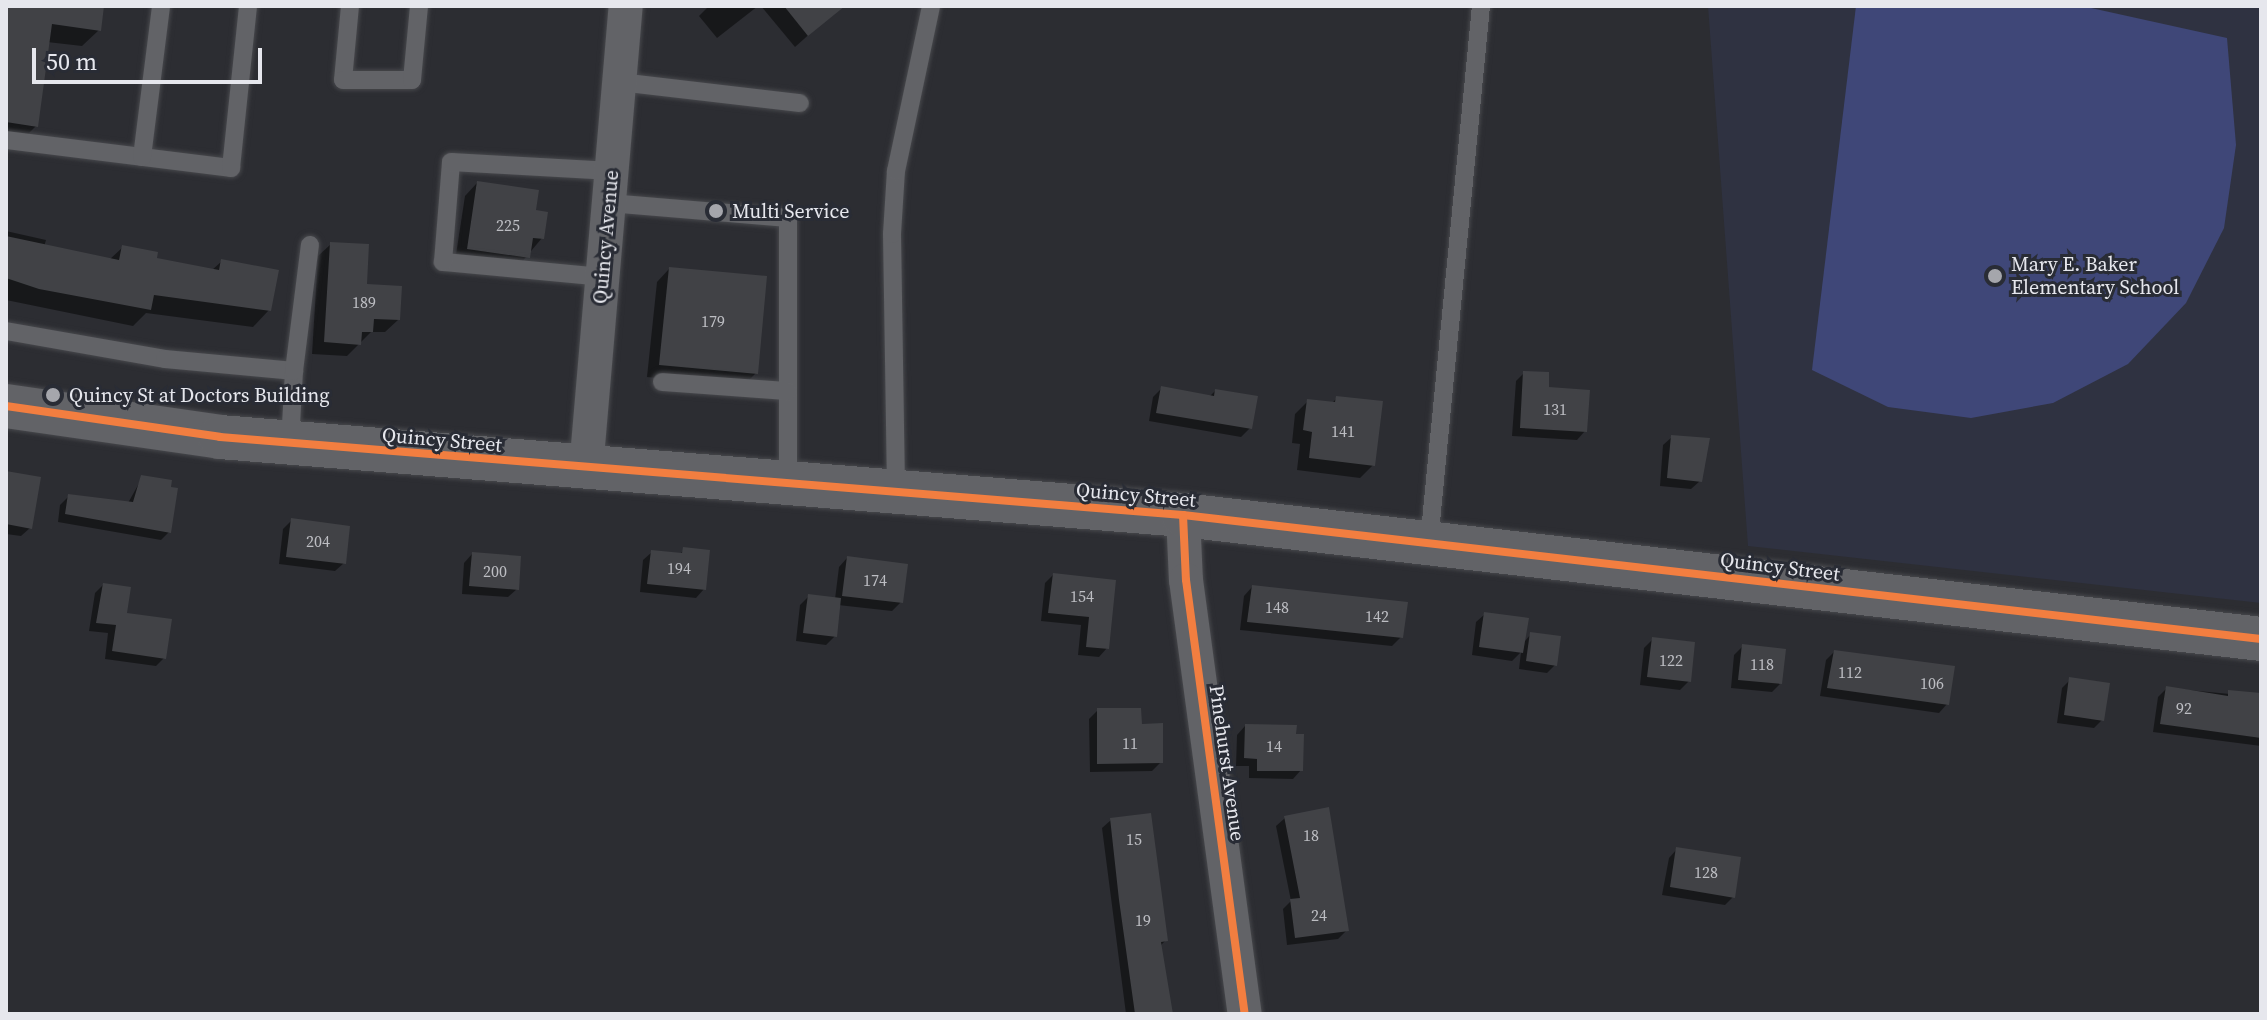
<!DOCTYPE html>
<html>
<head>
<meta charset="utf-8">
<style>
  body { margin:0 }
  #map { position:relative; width:2267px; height:1020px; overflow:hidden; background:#2c2d32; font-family:"Source Serif 4",serif }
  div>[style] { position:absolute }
  .built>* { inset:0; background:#2f3241 }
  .green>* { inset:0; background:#3f4778 }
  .shadow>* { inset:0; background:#0007 }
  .building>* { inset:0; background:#414246 }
  .roads { filter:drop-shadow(0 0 2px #47484c) drop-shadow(0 0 2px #47484c) }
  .service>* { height:18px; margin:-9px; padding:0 9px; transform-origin:9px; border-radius:9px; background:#626367 }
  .minor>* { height:34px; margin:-17px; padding:0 17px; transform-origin:17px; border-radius:17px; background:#626367 }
  .secondary>* { height:44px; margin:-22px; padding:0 22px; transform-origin:22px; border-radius:22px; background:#626367 }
  .cycleway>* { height:8px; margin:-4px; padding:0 4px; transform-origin:4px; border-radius:4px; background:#f27e40 }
  .dots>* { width:22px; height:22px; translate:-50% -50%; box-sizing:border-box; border:4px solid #292c35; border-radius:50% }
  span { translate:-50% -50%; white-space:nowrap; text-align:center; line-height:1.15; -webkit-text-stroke:6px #292c35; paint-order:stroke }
  .number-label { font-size:16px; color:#bdbec3 }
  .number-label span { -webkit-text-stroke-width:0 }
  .poi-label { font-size:20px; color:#e6e7ed }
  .left { translate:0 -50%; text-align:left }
  .street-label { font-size:20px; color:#e6e7ed }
  .frame { position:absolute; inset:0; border:8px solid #e6e7ed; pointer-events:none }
  .scale { position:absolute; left:32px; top:48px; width:230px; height:36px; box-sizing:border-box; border:4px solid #e6e7ed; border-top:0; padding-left:10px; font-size:24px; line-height:28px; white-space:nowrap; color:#e6e7ed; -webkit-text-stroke:6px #292c35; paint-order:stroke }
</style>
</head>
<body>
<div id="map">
  <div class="built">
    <i style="clip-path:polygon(1708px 6px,2261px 6px,2261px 603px,1748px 546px)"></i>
  </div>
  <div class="green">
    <i style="clip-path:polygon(1856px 6px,2082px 6px,2227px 38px,2236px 145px,2224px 228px,2186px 303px,2128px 364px,2053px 403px,1971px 418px,1888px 407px,1812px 370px)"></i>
  </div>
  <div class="shadow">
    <i style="clip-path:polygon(6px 6px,102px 6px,99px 30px,82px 46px,47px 42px,36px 126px,19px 143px,6px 141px)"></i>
    <i style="clip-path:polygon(709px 6px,758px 6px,717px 38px,699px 16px)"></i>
    <i style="clip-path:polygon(761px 6px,826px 6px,832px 14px,795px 47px)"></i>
    <i style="clip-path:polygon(477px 183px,534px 212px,542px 238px,515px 270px,455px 261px,465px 196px)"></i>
    <i style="clip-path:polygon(6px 231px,46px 240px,44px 247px,109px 260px,123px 247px,154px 259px,212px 270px,222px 261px,269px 310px,253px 327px,146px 313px,133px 326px,6px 300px)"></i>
    <i style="clip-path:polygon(331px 244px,398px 320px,385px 332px,371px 332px,347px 356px,312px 354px,318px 256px)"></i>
    <i style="clip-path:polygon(669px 269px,756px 373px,743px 386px,647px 377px,657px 282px)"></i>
    <i style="clip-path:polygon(1524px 373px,1585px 431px,1577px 440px,1512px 436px,1516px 381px)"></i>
    <i style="clip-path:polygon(1161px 389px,1209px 397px,1215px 391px,1250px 428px,1241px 437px,1149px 421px,1153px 397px)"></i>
    <i style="clip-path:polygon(1337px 398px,1373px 465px,1360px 478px,1297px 470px,1300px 444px,1292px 443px,1295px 414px,1308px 401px,1331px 404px)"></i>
    <i style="clip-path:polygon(1672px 437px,1700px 481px,1691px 489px,1660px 486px,1663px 445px)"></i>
    <i style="clip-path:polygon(6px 473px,30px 528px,21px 536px,6px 534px)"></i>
    <i style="clip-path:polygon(142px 478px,169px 532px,161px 540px,58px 522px,60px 505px,69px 496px,128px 503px)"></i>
    <i style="clip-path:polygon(292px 520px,344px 563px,335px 571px,279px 564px,283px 529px)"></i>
    <i style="clip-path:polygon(684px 550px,704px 589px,696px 598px,640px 592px,643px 560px,652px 552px,679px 555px)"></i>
    <i style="clip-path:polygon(472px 554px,517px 589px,508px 597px,462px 594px,464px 563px)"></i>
    <i style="clip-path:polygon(847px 558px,901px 602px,892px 611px,838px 605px,835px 636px,826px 645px,796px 641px,800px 605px,809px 596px,835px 599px,839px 567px)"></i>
    <i style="clip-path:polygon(1053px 575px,1114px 581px,1107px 648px,1099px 657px,1078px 655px,1081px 625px,1041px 621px,1045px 583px)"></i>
    <i style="clip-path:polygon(103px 585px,164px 658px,156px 666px,105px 659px,108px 633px,89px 631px,95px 593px)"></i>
    <i style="clip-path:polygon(1252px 587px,1401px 637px,1392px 646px,1240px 630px,1244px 596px)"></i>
    <i style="clip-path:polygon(1485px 614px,1523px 643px,1531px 634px,1555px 665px,1547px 673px,1519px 669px,1521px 652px,1512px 661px,1472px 655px,1476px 622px)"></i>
    <i style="clip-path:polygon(1652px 640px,1689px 681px,1680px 690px,1640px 685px,1644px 648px)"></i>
    <i style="clip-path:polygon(1743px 646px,1780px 684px,1772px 692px,1731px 688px,1734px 655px)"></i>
    <i style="clip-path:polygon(1834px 652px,1947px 704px,1939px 713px,1820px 696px,1826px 660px)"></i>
    <i style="clip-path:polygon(2070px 680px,2102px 720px,2094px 728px,2057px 723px,2062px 688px)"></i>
    <i style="clip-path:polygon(2167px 688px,2261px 697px,2261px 746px,2153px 732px,2158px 697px)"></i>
    <i style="clip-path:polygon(1098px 710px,1140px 726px,1161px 762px,1152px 771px,1090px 772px,1089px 719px)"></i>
    <i style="clip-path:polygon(1245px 726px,1301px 770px,1293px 779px,1249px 778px,1249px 766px,1236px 766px,1237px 735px)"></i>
    <i style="clip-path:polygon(1285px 818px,1347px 930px,1338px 939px,1287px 945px,1283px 909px,1291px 901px,1276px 826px)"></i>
    <i style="clip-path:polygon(1111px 820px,1166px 940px,1159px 947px,1169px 1014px,1126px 1014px,1102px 828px)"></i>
    <i style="clip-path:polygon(1677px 849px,1733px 897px,1725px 905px,1662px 895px,1669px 858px)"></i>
  </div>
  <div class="building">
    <i style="clip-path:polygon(6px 6px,104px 6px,101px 31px,52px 24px,38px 127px,6px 122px)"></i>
    <i style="clip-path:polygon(784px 6px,845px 6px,808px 36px)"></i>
    <i style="clip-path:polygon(477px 181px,539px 190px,536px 210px,548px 212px,544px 239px,533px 238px,530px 258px,467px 249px)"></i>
    <i style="clip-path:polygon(6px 236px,119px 260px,122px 245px,158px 252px,157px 258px,219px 270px,221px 259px,279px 270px,271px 311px,154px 295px,151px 310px,39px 289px,6px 278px)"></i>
    <i style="clip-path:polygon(330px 242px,369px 244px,367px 284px,402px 286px,400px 320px,374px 319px,373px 332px,362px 332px,361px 345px,324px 342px)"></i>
    <i style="clip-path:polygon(669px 267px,767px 276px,758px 374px,659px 365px)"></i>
    <i style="clip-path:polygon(1523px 371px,1549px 372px,1549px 387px,1590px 390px,1587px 432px,1520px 428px)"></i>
    <i style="clip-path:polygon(1161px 386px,1214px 396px,1215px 389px,1258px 396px,1252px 429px,1156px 413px)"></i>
    <i style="clip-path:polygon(1336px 396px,1383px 401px,1375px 466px,1309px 458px,1312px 432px,1303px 430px,1307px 399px,1335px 402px)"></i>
    <i style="clip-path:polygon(1671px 435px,1710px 438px,1702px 482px,1667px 478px)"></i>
    <i style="clip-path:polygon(6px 471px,41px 477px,32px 529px,6px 524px)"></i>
    <i style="clip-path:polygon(141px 475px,172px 480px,171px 487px,178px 488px,171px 533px,65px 514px,68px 494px,133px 502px)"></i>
    <i style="clip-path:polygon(291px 518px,350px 526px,346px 564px,286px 557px)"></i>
    <i style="clip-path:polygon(683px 547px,710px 550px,706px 590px,647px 584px,651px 550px,682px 553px)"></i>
    <i style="clip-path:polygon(472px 552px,521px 556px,519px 590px,469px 586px)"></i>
    <i style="clip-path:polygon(847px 556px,908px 564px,903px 603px,842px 596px)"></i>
    <i style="clip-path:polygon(1053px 573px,1116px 580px,1109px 649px,1086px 647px,1089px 617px,1048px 613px)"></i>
    <i style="clip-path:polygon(103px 583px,131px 587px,127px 613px,172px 619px,166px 659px,112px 651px,116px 625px,96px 623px)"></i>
    <i style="clip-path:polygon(1252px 585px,1408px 602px,1403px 638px,1247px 622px)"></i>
    <i style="clip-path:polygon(808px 594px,841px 598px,837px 637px,803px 633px)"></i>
    <i style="clip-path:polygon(1484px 612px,1529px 618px,1523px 653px,1479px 647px)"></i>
    <i style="clip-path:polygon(1530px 632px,1561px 636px,1557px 666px,1526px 661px)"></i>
    <i style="clip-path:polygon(1652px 637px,1695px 642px,1691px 682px,1647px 677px)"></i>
    <i style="clip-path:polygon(1742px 644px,1786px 649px,1782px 684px,1738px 680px)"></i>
    <i style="clip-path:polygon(1834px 650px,1955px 666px,1949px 705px,1827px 688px)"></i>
    <i style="clip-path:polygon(2069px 677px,2110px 683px,2104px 721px,2064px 715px)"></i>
    <i style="clip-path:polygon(2166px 686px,2228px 696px,2228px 690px,2261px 693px,2261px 738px,2160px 724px)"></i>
    <i style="clip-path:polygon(1097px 708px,1141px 708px,1142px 724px,1163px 723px,1163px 763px,1097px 764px)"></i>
    <i style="clip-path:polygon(1245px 724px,1297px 725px,1296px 734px,1304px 734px,1303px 771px,1257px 771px,1257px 759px,1244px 758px)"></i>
    <i style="clip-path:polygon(1329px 807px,1349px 931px,1295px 938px,1290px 899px,1300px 898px,1284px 816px)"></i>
    <i style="clip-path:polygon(1151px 813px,1168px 941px,1161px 942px,1173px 1014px,1135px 1014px,1119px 900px,1110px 818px)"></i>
    <i style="clip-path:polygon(1676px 847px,1741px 857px,1735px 898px,1670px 887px)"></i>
  </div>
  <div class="roads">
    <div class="service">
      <i style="left:350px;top:6px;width:74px;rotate:95.4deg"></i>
      <i style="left:343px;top:80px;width:69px"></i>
      <i style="left:412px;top:80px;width:74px;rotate:-84.6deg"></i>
      <i style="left:620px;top:82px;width:181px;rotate:6.7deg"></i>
      <i style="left:6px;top:140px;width:227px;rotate:7.1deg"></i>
      <i style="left:231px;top:168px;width:163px;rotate:-84deg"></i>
      <i style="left:142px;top:157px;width:152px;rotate:-82.8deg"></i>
      <i style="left:609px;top:203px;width:180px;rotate:4.8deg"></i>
      <i style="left:788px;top:218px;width:263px;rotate:90deg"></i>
      <i style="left:603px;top:277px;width:161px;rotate:-174.6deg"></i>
      <i style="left:443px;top:262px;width:100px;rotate:-85.4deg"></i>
      <i style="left:451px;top:162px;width:161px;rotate:3.2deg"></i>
      <i style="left:6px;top:331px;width:161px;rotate:10deg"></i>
      <i style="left:165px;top:359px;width:130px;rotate:5.3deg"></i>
      <i style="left:294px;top:371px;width:72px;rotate:93.2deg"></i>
      <i style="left:294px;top:371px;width:127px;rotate:-82.8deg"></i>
      <i style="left:662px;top:382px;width:126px;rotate:4.1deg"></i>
      <i style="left:896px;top:488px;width:254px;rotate:-90.9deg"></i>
      <i style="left:892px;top:234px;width:63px;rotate:-86.4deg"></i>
      <i style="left:896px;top:171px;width:169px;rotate:-78deg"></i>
      <i style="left:1429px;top:542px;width:539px;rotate:-84.46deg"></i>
    </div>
    <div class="minor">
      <i style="left:586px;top:469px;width:465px;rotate:-85.1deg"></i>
      <i style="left:1183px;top:515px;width:65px;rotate:87.4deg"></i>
      <i style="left:1186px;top:580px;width:438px;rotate:82.3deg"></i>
    </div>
    <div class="secondary">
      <i style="left:6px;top:406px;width:216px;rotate:8.2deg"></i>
      <i style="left:220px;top:437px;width:966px;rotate:4.63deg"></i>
      <i style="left:1183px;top:515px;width:1085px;rotate:6.56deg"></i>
    </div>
  </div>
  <div class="cycleway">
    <i style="left:6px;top:406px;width:216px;rotate:8.2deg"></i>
    <i style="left:220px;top:437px;width:966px;rotate:4.63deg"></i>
    <i style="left:1183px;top:515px;width:1085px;rotate:6.56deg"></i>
    <i style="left:1183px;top:515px;width:65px;rotate:87.4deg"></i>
    <i style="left:1186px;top:580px;width:438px;rotate:82.3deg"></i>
  </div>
  <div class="dots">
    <i style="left:716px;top:211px;background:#a5a6ac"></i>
    <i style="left:1995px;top:276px;background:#a5a6ac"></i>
    <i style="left:53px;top:395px;background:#a5a6ac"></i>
  </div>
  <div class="number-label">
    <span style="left:508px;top:225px">225</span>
    <span style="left:364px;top:302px">189</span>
    <span style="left:713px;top:321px">179</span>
    <span style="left:1555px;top:409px">131</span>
    <span style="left:1343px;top:431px">141</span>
    <span style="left:318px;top:541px">204</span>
    <span style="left:679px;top:568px">194</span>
    <span style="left:495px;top:571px">200</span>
    <span style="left:875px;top:580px">174</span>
    <span style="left:1082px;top:596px">154</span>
    <span style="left:1277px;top:607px">148</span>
    <span style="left:1377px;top:616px">142</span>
    <span style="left:1671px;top:660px">122</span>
    <span style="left:1762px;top:664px">118</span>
    <span style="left:1850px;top:672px">112</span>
    <span style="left:1932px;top:683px">106</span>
    <span style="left:2184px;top:708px">92</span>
    <span style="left:1130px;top:743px">11</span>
    <span style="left:1274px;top:746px">14</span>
    <span style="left:1311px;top:835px">18</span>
    <span style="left:1134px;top:839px">15</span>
    <span style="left:1706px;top:872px">128</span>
    <span style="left:1319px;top:915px">24</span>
    <span style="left:1143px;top:920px">19</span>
  </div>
  <div class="poi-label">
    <span class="left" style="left:732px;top:211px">Multi Service</span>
    <span class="left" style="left:2011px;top:276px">Mary E. Baker<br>Elementary School</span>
    <span class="left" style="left:69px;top:395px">Quincy St at Doctors Building</span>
  </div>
  <div class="street-label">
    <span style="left:606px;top:237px;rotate:-85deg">Quincy Avenue</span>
    <span style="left:442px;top:440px;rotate:5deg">Quincy Street</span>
    <span style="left:1136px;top:495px;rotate:5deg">Quincy Street</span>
    <span style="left:1780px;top:567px;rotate:7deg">Quincy Street</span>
    <span style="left:1227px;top:763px;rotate:82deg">Pinehurst Avenue</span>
  </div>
  <div class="frame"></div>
  <div class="scale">50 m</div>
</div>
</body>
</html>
